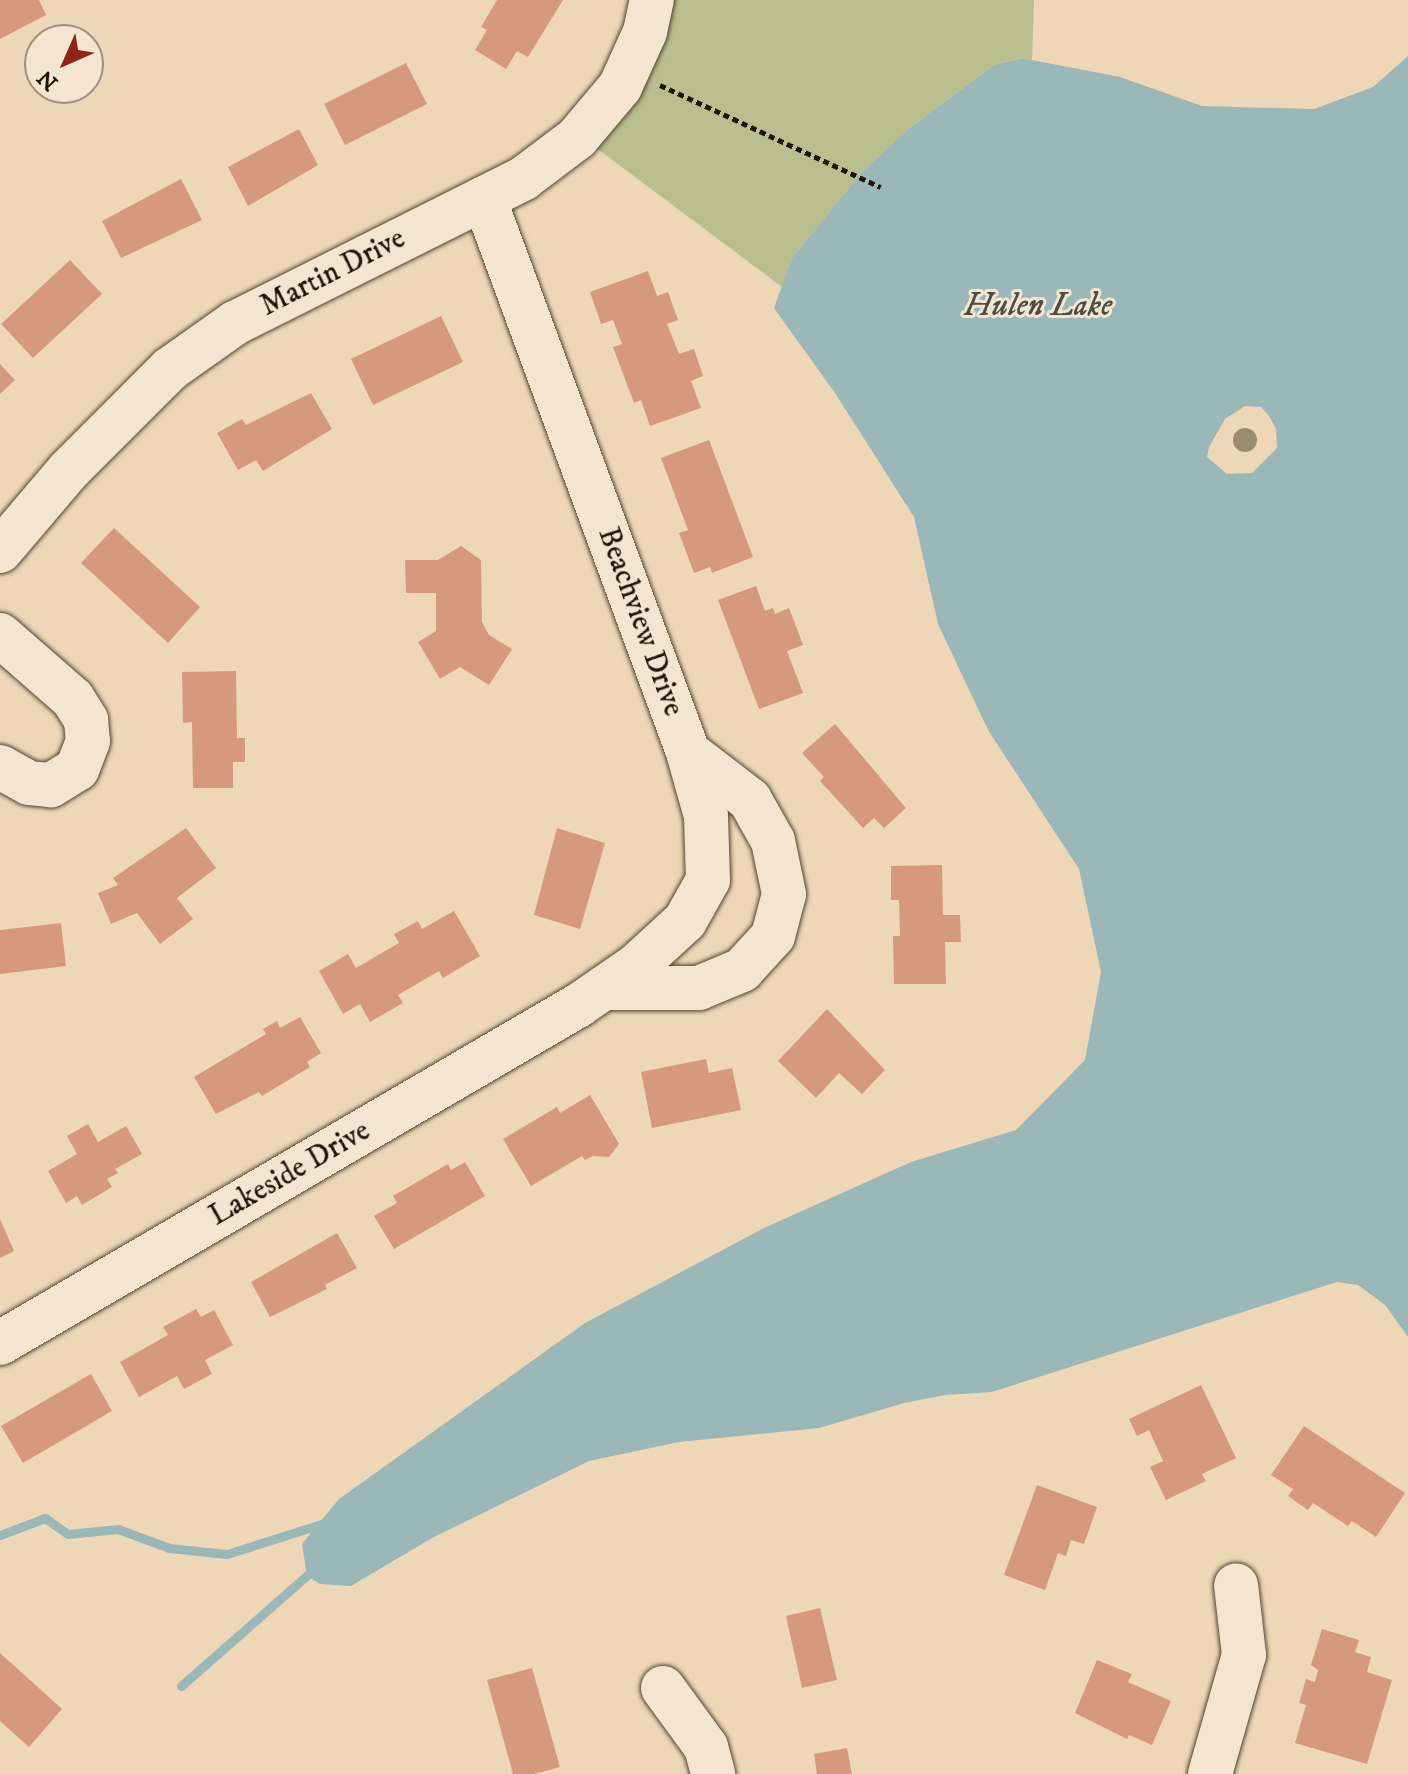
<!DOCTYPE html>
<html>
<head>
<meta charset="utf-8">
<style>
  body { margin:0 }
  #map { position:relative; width:1408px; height:1774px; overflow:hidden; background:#edd7b7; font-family:"IM FELL DW Pica",serif }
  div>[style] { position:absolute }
  .green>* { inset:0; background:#b8be8e }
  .water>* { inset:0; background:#9cb7b8 }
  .stream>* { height:9px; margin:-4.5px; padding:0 4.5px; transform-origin:4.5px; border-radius:4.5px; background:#9cb7b8 }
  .building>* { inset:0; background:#d79880 }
  .path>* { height:5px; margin-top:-2.5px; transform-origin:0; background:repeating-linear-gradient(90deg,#1f1408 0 6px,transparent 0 10px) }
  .roads { filter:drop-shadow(0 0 2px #524534) drop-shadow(0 0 2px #524534) }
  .minor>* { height:44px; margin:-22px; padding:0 22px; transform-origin:22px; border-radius:22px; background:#f3e5d0 }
  .trees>* { width:24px; height:24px; margin:-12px; border-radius:50%; background:#998d71 }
  span { translate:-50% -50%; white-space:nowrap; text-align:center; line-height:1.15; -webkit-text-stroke:6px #f3e5d0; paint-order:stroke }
  .street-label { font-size:30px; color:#1f1408 }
  .water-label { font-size:32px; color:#4b4d46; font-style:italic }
  .north { position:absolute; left:24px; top:24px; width:80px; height:80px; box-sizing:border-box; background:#f3e5d0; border:2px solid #9e9180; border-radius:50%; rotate:225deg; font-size:22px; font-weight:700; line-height:32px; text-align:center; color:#1f1408 }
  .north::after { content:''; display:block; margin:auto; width:28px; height:36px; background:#8f2418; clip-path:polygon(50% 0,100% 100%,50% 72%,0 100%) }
</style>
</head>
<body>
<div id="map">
  <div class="green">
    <i style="clip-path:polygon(655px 0,1034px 0,1032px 60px,1021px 58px,994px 65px,908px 129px,861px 173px,792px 258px,782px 287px,583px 138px)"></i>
  </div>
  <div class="water">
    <i style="clip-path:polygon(evenodd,1408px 56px,1408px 1337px,1385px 1305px,1358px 1285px,1337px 1282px,992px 1392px,945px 1395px,904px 1403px,819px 1428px,679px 1442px,589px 1461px,432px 1538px,351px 1586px,320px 1584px,307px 1576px,302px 1544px,339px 1499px,585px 1323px,764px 1228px,911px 1162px,1016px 1130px,1085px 1060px,1101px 972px,1079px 869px,988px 730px,938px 624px,914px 517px,835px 393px,774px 308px,792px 258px,861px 173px,908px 129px,994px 65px,1022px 58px,1032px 60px,1120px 77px,1202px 106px,1314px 109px,1373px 87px,1408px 56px,1245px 406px,1261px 407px,1269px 416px,1276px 429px,1277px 448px,1252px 473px,1227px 474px,1207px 457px,1209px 447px,1225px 419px,1245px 406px)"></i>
  </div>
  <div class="stream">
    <i style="left:0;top:1535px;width:48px;rotate:-20.7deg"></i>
    <i style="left:45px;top:1518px;width:28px;rotate:35deg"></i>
    <i style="left:68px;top:1534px;width:50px;rotate:-5.7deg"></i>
    <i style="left:118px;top:1529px;width:54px;rotate:20.4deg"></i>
    <i style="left:169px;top:1548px;width:58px;rotate:5.9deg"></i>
    <i style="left:227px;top:1554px;width:106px;rotate:-17.6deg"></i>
    <i style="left:181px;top:1686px;width:177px;rotate:-41.3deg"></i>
  </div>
  <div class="building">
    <i style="clip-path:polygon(0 0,39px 0,46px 15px,0 39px)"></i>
    <i style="clip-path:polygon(497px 0,563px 0,528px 57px,517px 51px,506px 69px,475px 50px,487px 30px,481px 27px)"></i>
    <i style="clip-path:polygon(406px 63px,427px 104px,345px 145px,324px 104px)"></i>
    <i style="clip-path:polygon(299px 129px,318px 165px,248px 206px,228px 167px)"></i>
    <i style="clip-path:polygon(181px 179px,202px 220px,121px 258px,102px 221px)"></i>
    <i style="clip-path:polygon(70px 260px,102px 294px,33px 358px,1px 324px)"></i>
    <i style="clip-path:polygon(648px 271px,657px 296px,668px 292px,678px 320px,667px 324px,679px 354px,694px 349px,703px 376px,691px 381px,701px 408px,650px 426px,641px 400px,634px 403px,613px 347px,622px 344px,613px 320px,601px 324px,590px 292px)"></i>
    <i style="clip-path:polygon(441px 316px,463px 362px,373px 405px,351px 359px)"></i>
    <i style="clip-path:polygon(0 364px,15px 380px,0 394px)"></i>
    <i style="clip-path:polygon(311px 393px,332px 429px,263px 471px,256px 460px,238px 470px,217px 433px,242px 419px,246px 425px)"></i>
    <i style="clip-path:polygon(709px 440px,753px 557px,712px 573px,710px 567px,694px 573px,679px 533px,688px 530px,661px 458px)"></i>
    <i style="clip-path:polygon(114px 528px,200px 607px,168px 643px,81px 563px)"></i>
    <i style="clip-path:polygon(461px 546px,481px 560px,482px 622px,489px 635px,512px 649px,489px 685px,460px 667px,440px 679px,418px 642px,436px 631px,436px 593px,406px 593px,405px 560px,438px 560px)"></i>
    <i style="clip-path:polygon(756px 586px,765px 611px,773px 608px,775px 614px,789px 608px,803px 645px,787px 651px,803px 693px,759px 709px,718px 600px)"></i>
    <i style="clip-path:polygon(236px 671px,237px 738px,245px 738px,245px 762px,233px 762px,233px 788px,193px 788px,192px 722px,183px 723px,182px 672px)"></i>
    <i style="clip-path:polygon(835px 724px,906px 808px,884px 828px,874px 818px,863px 828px,820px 781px,824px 777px,802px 753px)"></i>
    <i style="clip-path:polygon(186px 828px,216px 868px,177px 898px,193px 919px,160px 944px,137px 913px,111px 924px,98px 893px,118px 885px,113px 878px)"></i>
    <i style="clip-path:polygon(557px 828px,605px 843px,580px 929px,534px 915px)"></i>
    <i style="clip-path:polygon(942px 865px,943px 915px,960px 915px,961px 942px,945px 942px,946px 984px,894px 984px,893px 936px,900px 936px,899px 900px,891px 900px,891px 866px)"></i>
    <i style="clip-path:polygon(454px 911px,480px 956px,443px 978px,439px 971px,398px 995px,403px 1003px,370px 1022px,360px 1004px,343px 1014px,319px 971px,348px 954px,356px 968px,399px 943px,394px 934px,418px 921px,422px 929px)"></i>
    <i style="clip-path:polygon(61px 923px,66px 966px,0 974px,0 930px)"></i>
    <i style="clip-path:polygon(827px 1009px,885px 1070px,862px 1094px,839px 1073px,816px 1098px,778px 1061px)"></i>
    <i style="clip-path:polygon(300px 1017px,321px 1053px,307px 1062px,310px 1067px,262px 1096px,259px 1092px,216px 1114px,194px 1077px,266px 1034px,263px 1029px,277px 1021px,280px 1028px)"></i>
    <i style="clip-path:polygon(706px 1059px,709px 1073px,732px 1068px,741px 1110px,652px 1128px,641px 1072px)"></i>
    <i style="clip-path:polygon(590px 1095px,619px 1144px,609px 1157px,593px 1156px,585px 1160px,582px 1156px,531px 1186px,503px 1139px,557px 1107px,560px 1113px)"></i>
    <i style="clip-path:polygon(88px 1124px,98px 1142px,126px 1126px,142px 1154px,115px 1169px,118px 1173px,107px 1179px,112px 1187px,82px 1205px,77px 1196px,66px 1203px,48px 1171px,77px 1154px,67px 1136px)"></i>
    <i style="clip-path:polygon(465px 1162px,485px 1196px,394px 1249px,374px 1216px,397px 1203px,393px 1196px,448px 1164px,451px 1170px)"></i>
    <i style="clip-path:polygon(0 1219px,14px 1251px,0 1258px)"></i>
    <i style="clip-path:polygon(337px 1233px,357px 1268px,325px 1285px,327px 1289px,270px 1317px,251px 1282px)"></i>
    <i style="clip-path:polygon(196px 1309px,201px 1317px,214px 1310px,233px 1345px,205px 1360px,212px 1374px,184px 1389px,177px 1376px,139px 1397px,120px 1362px,168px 1335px,163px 1327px)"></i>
    <i style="clip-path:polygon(91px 1374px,112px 1411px,23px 1463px,1px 1426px)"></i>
    <i style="clip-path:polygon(1201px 1385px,1236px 1458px,1202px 1474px,1206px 1481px,1166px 1500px,1150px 1467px,1163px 1461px,1149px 1430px,1137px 1436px,1129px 1419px)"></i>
    <i style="clip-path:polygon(1304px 1426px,1405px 1493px,1376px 1537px,1352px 1521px,1348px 1526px,1313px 1503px,1308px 1510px,1288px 1496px,1293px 1489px,1271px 1475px)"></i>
    <i style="clip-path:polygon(1037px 1485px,1097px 1507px,1084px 1544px,1071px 1540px,1066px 1556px,1058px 1553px,1045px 1590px,1004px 1575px)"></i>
    <i style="clip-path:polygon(820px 1608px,837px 1680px,802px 1688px,786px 1616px)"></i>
    <i style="clip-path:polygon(1322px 1629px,1359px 1640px,1355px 1652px,1371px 1657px,1367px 1672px,1392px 1680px,1367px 1764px,1295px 1743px,1306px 1705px,1299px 1703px,1306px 1679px,1315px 1682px,1318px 1670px,1311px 1665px)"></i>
    <i style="clip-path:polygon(0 1653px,62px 1709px,29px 1747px,0 1721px)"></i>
    <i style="clip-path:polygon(1097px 1660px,1132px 1674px,1128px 1682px,1171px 1701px,1152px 1745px,1129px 1735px,1127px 1739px,1075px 1713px)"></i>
    <i style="clip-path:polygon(532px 1668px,560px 1767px,534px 1774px,513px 1774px,487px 1680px)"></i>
    <i style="clip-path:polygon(847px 1748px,852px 1774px,817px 1774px,814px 1754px)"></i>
  </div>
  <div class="path">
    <i style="left:660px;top:85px;width:243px;rotate:24.8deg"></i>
  </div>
  <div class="roads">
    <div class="minor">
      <i style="left:0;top:551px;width:106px;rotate:-49.6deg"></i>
      <i style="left:69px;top:470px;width:143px;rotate:-45deg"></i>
      <i style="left:170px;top:369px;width:80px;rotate:-35.3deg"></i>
      <i style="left:235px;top:323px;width:323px;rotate:-26.6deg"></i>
      <i style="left:524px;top:178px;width:66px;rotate:-37deg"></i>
      <i style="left:577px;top:138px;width:67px;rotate:-49.9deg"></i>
      <i style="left:620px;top:87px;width:60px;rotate:-65.6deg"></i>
      <i style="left:645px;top:32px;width:33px;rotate:-78deg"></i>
      <i style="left:0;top:635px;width:97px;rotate:41.2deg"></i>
      <i style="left:73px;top:699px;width:25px;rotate:58deg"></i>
      <i style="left:86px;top:720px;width:21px;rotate:85deg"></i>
      <i style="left:88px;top:741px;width:30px;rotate:111deg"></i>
      <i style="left:77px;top:769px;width:31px;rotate:148deg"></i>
      <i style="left:51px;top:785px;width:22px;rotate:-175deg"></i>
      <i style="left:29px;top:783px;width:33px;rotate:-151deg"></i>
      <i style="left:604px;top:988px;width:95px"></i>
      <i style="left:699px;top:988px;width:47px;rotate:-22.7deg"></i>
      <i style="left:742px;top:970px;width:46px;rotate:-47.6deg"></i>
      <i style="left:773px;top:936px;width:43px;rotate:-75.3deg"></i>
      <i style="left:784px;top:894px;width:54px;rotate:-101.7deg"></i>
      <i style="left:773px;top:841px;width:47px;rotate:-119.3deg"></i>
      <i style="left:750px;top:800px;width:78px;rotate:-142.3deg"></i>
      <i style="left:0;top:1343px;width:670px;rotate:-30.27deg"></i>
      <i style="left:579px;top:1005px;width:70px;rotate:-34.6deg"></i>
      <i style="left:637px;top:965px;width:65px;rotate:-42.5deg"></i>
      <i style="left:685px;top:921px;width:47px;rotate:-60.7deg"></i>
      <i style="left:708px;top:880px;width:64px;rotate:-91.8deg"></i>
      <i style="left:706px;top:816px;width:66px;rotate:-105.7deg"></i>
      <i style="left:688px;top:752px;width:590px;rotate:-110.22deg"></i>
      <i style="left:663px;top:1688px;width:73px;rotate:53.9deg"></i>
      <i style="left:706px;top:1747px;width:28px;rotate:75deg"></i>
      <i style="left:1210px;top:1774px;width:124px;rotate:-74.1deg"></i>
      <i style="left:1244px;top:1655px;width:70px;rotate:-96.5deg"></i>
    </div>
  </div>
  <div class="trees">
    <i style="left:1245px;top:440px"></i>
  </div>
  <div class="street-label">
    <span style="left:333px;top:273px;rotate:-27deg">Martin Drive</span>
    <span style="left:640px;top:622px;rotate:70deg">Beachview Drive</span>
    <span style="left:290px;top:1174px;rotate:-30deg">Lakeside Drive</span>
  </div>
  <div class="water-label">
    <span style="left:1038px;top:306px">Hulen Lake</span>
  </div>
  <div class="north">N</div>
</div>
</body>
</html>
